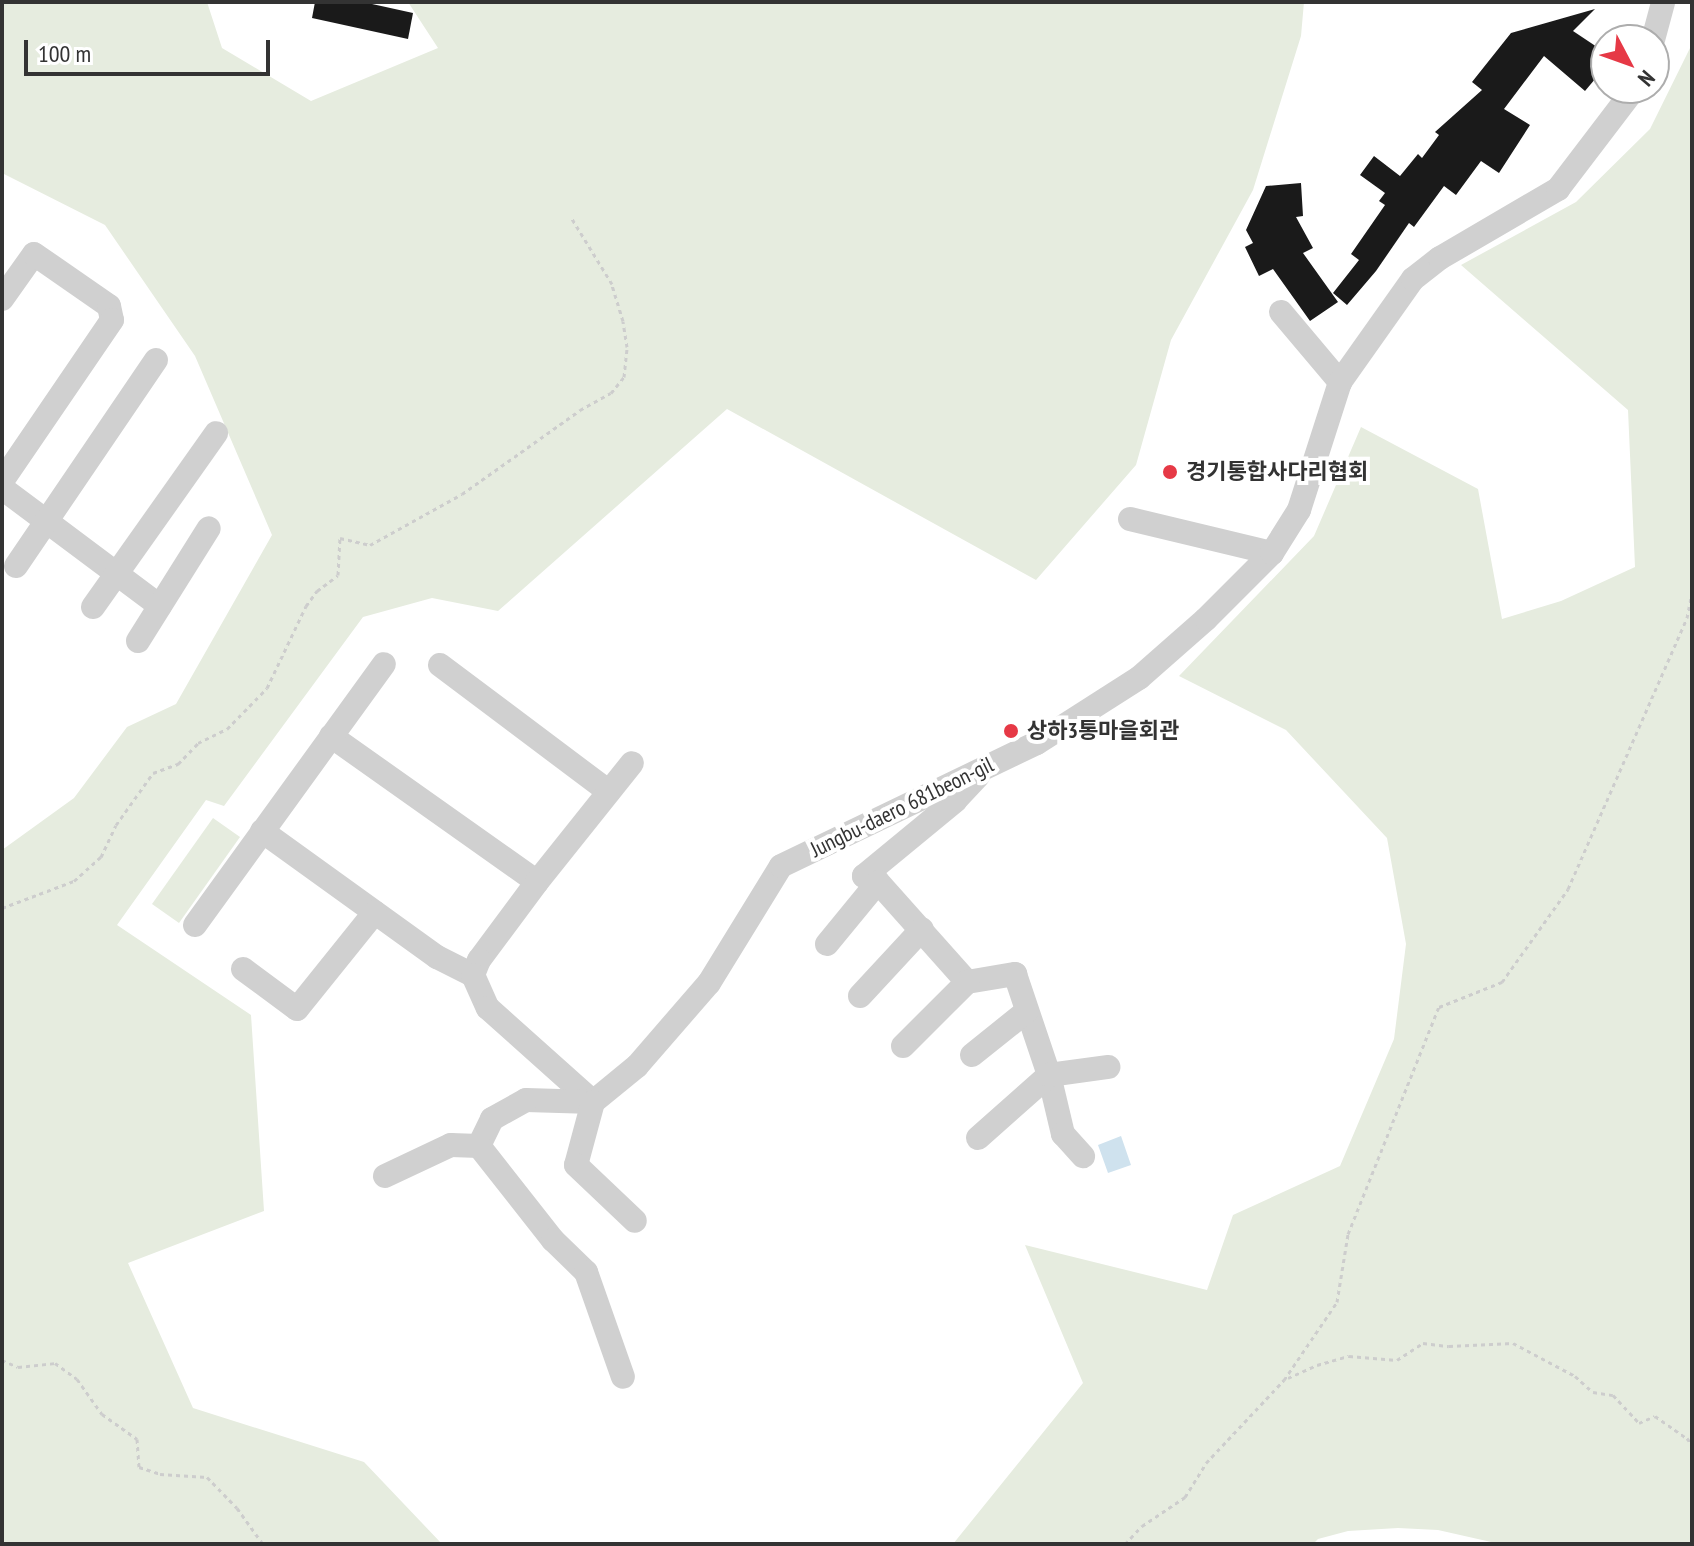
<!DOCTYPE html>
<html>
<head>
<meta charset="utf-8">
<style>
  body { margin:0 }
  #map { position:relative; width:1694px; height:1546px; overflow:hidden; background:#fff; font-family:"PT Sans Narrow","Noto Sans KR",sans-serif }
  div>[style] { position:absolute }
  .green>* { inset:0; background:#e6ecdf }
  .water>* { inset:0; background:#cfe2ee }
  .building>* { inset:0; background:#1a1a1a }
  .path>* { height:3px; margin-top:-1.5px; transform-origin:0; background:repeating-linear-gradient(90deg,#cdcdcd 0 4px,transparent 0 8px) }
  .minor>* { height:24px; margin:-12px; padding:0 12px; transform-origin:12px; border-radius:12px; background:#d0d0d0 }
  .dots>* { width:22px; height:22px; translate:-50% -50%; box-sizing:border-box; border:4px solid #fff; border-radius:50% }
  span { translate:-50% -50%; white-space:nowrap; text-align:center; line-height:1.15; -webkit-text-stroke:8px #fff; paint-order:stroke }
  .poi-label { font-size:22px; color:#333; font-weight:700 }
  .left { translate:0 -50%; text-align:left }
  .street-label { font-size:22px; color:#333 }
  .frame { position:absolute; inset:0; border:4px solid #333; pointer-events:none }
  .north { position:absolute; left:1590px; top:24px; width:80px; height:80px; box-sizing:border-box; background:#fff; border:2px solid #adadad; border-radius:50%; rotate:131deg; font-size:22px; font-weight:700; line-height:32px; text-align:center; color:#333 }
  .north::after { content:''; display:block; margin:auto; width:28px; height:36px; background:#e63946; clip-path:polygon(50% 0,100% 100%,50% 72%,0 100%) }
  .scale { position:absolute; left:24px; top:40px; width:246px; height:36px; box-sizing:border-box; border:4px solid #333; border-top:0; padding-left:10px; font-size:24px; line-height:28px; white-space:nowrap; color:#333; -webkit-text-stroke:6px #fff; paint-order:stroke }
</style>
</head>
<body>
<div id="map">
  <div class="green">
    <i style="clip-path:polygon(2px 2px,207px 2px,222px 48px,311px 101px,438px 48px,408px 2px,1304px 2px,1301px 36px,1253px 190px,1171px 340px,1136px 465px,1036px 580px,727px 409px,498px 611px,432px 598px,363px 617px,224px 806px,206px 800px,117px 925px,251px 1015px,264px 1211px,128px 1263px,193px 1408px,364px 1462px,442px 1544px,2px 1544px,2px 850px,74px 798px,127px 727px,176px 704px,272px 535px,195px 356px,105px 225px,2px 173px)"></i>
    <i style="clip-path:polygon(1691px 46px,1692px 1544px,1500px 1544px,1438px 1530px,1398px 1528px,1348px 1531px,1318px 1539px,1313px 1544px,953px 1544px,1083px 1383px,1025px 1245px,1207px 1290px,1233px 1215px,1340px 1166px,1394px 1039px,1406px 944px,1387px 838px,1286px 730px,1179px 676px,1314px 536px,1361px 427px,1478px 489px,1502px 619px,1561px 601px,1635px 567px,1628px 410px,1461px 265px,1576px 202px,1650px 129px)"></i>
    <i style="clip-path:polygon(213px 818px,240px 837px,179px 923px,152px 904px)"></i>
  </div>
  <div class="water">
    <i style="clip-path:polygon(1121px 1136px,1131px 1165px,1108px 1173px,1098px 1145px)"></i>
  </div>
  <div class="building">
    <i style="clip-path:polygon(315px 2px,363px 2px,413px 13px,408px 39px,312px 18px)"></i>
    <i style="clip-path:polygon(1595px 9px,1573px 31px,1606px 53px,1606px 66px,1585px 91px,1544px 56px,1504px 109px,1530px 125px,1499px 173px,1481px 161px,1456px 195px,1444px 186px,1414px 227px,1409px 223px,1376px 271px,1347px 305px,1333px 293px,1359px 260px,1351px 254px,1385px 205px,1379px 201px,1385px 193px,1360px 175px,1374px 156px,1400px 176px,1418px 154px,1422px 158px,1439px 135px,1435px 132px,1482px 90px,1472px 82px,1511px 33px)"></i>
    <i style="clip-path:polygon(1301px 183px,1303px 216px,1296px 217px,1313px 248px,1303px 253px,1338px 302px,1310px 321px,1273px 269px,1259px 276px,1245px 247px,1253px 243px,1246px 230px,1266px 186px)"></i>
  </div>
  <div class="path">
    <i style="left:2px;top:908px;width:77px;rotate:-20.6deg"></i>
    <i style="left:74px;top:881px;width:36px;rotate:-42deg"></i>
    <i style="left:101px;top:857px;width:35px;rotate:-65deg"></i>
    <i style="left:116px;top:825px;width:64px;rotate:-54.6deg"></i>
    <i style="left:153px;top:773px;width:27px;rotate:-20deg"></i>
    <i style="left:178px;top:764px;width:29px;rotate:-46deg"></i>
    <i style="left:198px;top:743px;width:32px;rotate:-26deg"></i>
    <i style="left:227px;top:729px;width:57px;rotate:-45.7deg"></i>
    <i style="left:267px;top:688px;width:91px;rotate:-64.6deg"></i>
    <i style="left:306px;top:606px;width:19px;rotate:-54deg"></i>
    <i style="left:317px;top:591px;width:26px;rotate:-37deg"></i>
    <i style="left:338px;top:575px;width:37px;rotate:-87deg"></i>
    <i style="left:340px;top:538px;width:31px;rotate:13deg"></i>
    <i style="left:370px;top:545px;width:105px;rotate:-29deg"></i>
    <i style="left:462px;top:494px;width:145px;rotate:-35.4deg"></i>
    <i style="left:580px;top:410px;width:35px;rotate:-29deg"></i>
    <i style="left:611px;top:393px;width:21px;rotate:-51deg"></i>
    <i style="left:624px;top:377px;width:30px;rotate:-84deg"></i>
    <i style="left:627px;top:347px;width:26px;rotate:-99deg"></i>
    <i style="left:623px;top:321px;width:39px;rotate:-107deg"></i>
    <i style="left:612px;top:284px;width:79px;rotate:-121.5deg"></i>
    <i style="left:2px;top:1360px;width:17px;rotate:24deg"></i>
    <i style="left:18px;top:1367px;width:37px;rotate:-6deg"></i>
    <i style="left:55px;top:1363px;width:27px;rotate:36deg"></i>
    <i style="left:77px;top:1379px;width:43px;rotate:54.5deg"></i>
    <i style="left:102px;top:1414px;width:43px;rotate:35.5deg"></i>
    <i style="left:137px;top:1439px;width:28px;rotate:86deg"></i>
    <i style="left:139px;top:1467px;width:22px;rotate:18deg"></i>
    <i style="left:160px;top:1474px;width:47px;rotate:3.7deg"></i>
    <i style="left:207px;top:1477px;width:43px;rotate:45.9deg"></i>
    <i style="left:237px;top:1508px;width:44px;rotate:54.2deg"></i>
    <i style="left:1288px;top:1378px;width:32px;rotate:-24deg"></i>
    <i style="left:1317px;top:1365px;width:33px;rotate:-16deg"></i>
    <i style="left:1349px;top:1356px;width:48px;rotate:4.8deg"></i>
    <i style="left:1397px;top:1360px;width:31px;rotate:-33deg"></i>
    <i style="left:1423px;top:1343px;width:26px;rotate:7deg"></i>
    <i style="left:1449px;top:1346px;width:64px;rotate:-2.7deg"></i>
    <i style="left:1513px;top:1343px;width:70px;rotate:28deg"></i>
    <i style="left:1575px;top:1376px;width:24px;rotate:42deg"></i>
    <i style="left:1593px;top:1392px;width:20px;rotate:9deg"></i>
    <i style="left:1613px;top:1395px;width:38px;rotate:47deg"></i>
    <i style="left:1639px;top:1423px;width:17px;rotate:-24deg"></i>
    <i style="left:1655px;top:1416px;width:39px;rotate:35deg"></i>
    <i style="left:1687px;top:1438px;width:9px;rotate:54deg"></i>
    <i style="left:1125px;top:1544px;width:25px;rotate:-47deg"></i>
    <i style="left:1142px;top:1526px;width:52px;rotate:-34deg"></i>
    <i style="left:1185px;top:1497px;width:40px;rotate:-58deg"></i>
    <i style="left:1206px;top:1463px;width:114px;rotate:-46.8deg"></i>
    <i style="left:1284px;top:1380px;width:94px;rotate:-55.8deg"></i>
    <i style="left:1337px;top:1302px;width:69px;rotate:-80.8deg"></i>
    <i style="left:1348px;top:1234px;width:245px;rotate:-68.2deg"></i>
    <i style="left:1439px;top:1007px;width:68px;rotate:-21.6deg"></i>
    <i style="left:1502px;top:982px;width:114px;rotate:-54.6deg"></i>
    <i style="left:1568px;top:889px;width:296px;rotate:-66.3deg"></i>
    <i style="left:1687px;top:618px;width:26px;rotate:-79deg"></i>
  </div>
  <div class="minor">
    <i style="left:1653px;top:40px;width:39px;rotate:-75deg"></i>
    <i style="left:2px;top:299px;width:55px;rotate:-54.6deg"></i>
    <i style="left:34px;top:254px;width:91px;rotate:34.7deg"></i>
    <i style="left:109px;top:306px;width:14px;rotate:78deg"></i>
    <i style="left:112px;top:320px;width:195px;rotate:124.3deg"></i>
    <i style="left:1281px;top:312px;width:92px;rotate:49.9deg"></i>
    <i style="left:2px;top:488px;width:197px;rotate:36.8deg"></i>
    <i style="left:1130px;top:519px;width:146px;rotate:13.5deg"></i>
    <i style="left:16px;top:566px;width:249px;rotate:-55.8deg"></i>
    <i style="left:93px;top:607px;width:213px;rotate:-54.7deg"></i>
    <i style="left:138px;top:641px;width:133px;rotate:-57.9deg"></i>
    <i style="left:440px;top:665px;width:211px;rotate:36.9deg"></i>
    <i style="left:331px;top:736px;width:252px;rotate:35.3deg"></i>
    <i style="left:537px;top:882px;width:97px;rotate:126.6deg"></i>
    <i style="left:479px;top:960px;width:16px;rotate:112deg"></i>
    <i style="left:978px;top:776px;width:34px;rotate:133deg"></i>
    <i style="left:955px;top:801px;width:118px;rotate:140.5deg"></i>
    <i style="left:864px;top:876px;width:15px;rotate:23deg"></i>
    <i style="left:878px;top:882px;width:134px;rotate:48.3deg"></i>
    <i style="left:967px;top:982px;width:49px;rotate:-9.5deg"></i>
    <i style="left:1015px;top:974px;width:107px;rotate:71.4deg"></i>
    <i style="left:1049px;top:1075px;width:61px;rotate:76.7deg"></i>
    <i style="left:1063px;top:1134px;width:30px;rotate:48deg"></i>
    <i style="left:262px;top:831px;width:216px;rotate:35.8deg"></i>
    <i style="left:437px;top:957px;width:40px;rotate:26.6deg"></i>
    <i style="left:473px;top:975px;width:36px;rotate:66deg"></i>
    <i style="left:488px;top:1008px;width:141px;rotate:41.8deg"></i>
    <i style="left:537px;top:882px;width:152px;rotate:-51.4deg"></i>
    <i style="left:195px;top:925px;width:322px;rotate:-54.1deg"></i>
    <i style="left:827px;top:944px;width:80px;rotate:-50.6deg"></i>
    <i style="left:243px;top:969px;width:67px;rotate:36.5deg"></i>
    <i style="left:297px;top:1009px;width:124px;rotate:-51.2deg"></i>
    <i style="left:860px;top:996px;width:91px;rotate:-47.2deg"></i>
    <i style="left:903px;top:1046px;width:91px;rotate:-45deg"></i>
    <i style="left:972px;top:1055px;width:70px;rotate:-38.7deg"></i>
    <i style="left:593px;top:1102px;width:57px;rotate:-39.3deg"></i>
    <i style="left:637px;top:1066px;width:110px;rotate:-49.1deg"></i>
    <i style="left:709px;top:983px;width:137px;rotate:-58.4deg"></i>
    <i style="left:781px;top:866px;width:284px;rotate:-25.7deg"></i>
    <i style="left:1037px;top:743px;width:121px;rotate:-32.5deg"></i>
    <i style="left:1139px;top:678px;width:89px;rotate:-41.4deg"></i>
    <i style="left:1206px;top:619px;width:93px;rotate:-45deg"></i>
    <i style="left:1272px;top:553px;width:51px;rotate:-57.9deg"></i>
    <i style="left:1299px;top:510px;width:134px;rotate:-72.2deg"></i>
    <i style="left:1340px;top:382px;width:126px;rotate:-54.7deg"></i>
    <i style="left:1413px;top:279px;width:34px;rotate:-38deg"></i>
    <i style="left:1440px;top:258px;width:137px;rotate:-30.3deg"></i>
    <i style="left:1558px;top:189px;width:127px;rotate:-52.7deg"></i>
    <i style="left:593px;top:1102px;width:67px;rotate:-178.3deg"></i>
    <i style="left:526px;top:1100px;width:39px;rotate:151deg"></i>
    <i style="left:492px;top:1119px;width:30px;rotate:116deg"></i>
    <i style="left:479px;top:1146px;width:120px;rotate:51.8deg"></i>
    <i style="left:553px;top:1240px;width:46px;rotate:44.1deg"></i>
    <i style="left:586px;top:1272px;width:111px;rotate:70.6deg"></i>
    <i style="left:593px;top:1102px;width:65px;rotate:105.1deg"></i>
    <i style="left:576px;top:1165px;width:81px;rotate:43.5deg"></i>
    <i style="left:978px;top:1138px;width:95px;rotate:-41.6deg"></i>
    <i style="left:1049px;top:1075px;width:60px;rotate:-7.7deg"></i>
    <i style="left:385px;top:1176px;width:73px;rotate:-25.2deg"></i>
    <i style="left:451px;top:1145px;width:28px;rotate:2deg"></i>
  </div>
  <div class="dots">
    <i style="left:1170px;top:472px;background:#e63946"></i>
    <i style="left:1011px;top:731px;background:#e63946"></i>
  </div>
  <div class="poi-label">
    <span class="left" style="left:1186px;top:472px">경기통합사다리협회</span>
    <span class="left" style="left:1027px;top:731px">상하3통마을회관</span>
  </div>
  <div class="street-label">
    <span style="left:902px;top:807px;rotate:-26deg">Jungbu-daero 681beon-gil</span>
  </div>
  <div class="frame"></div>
  <div class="north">N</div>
  <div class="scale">100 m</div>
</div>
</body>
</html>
